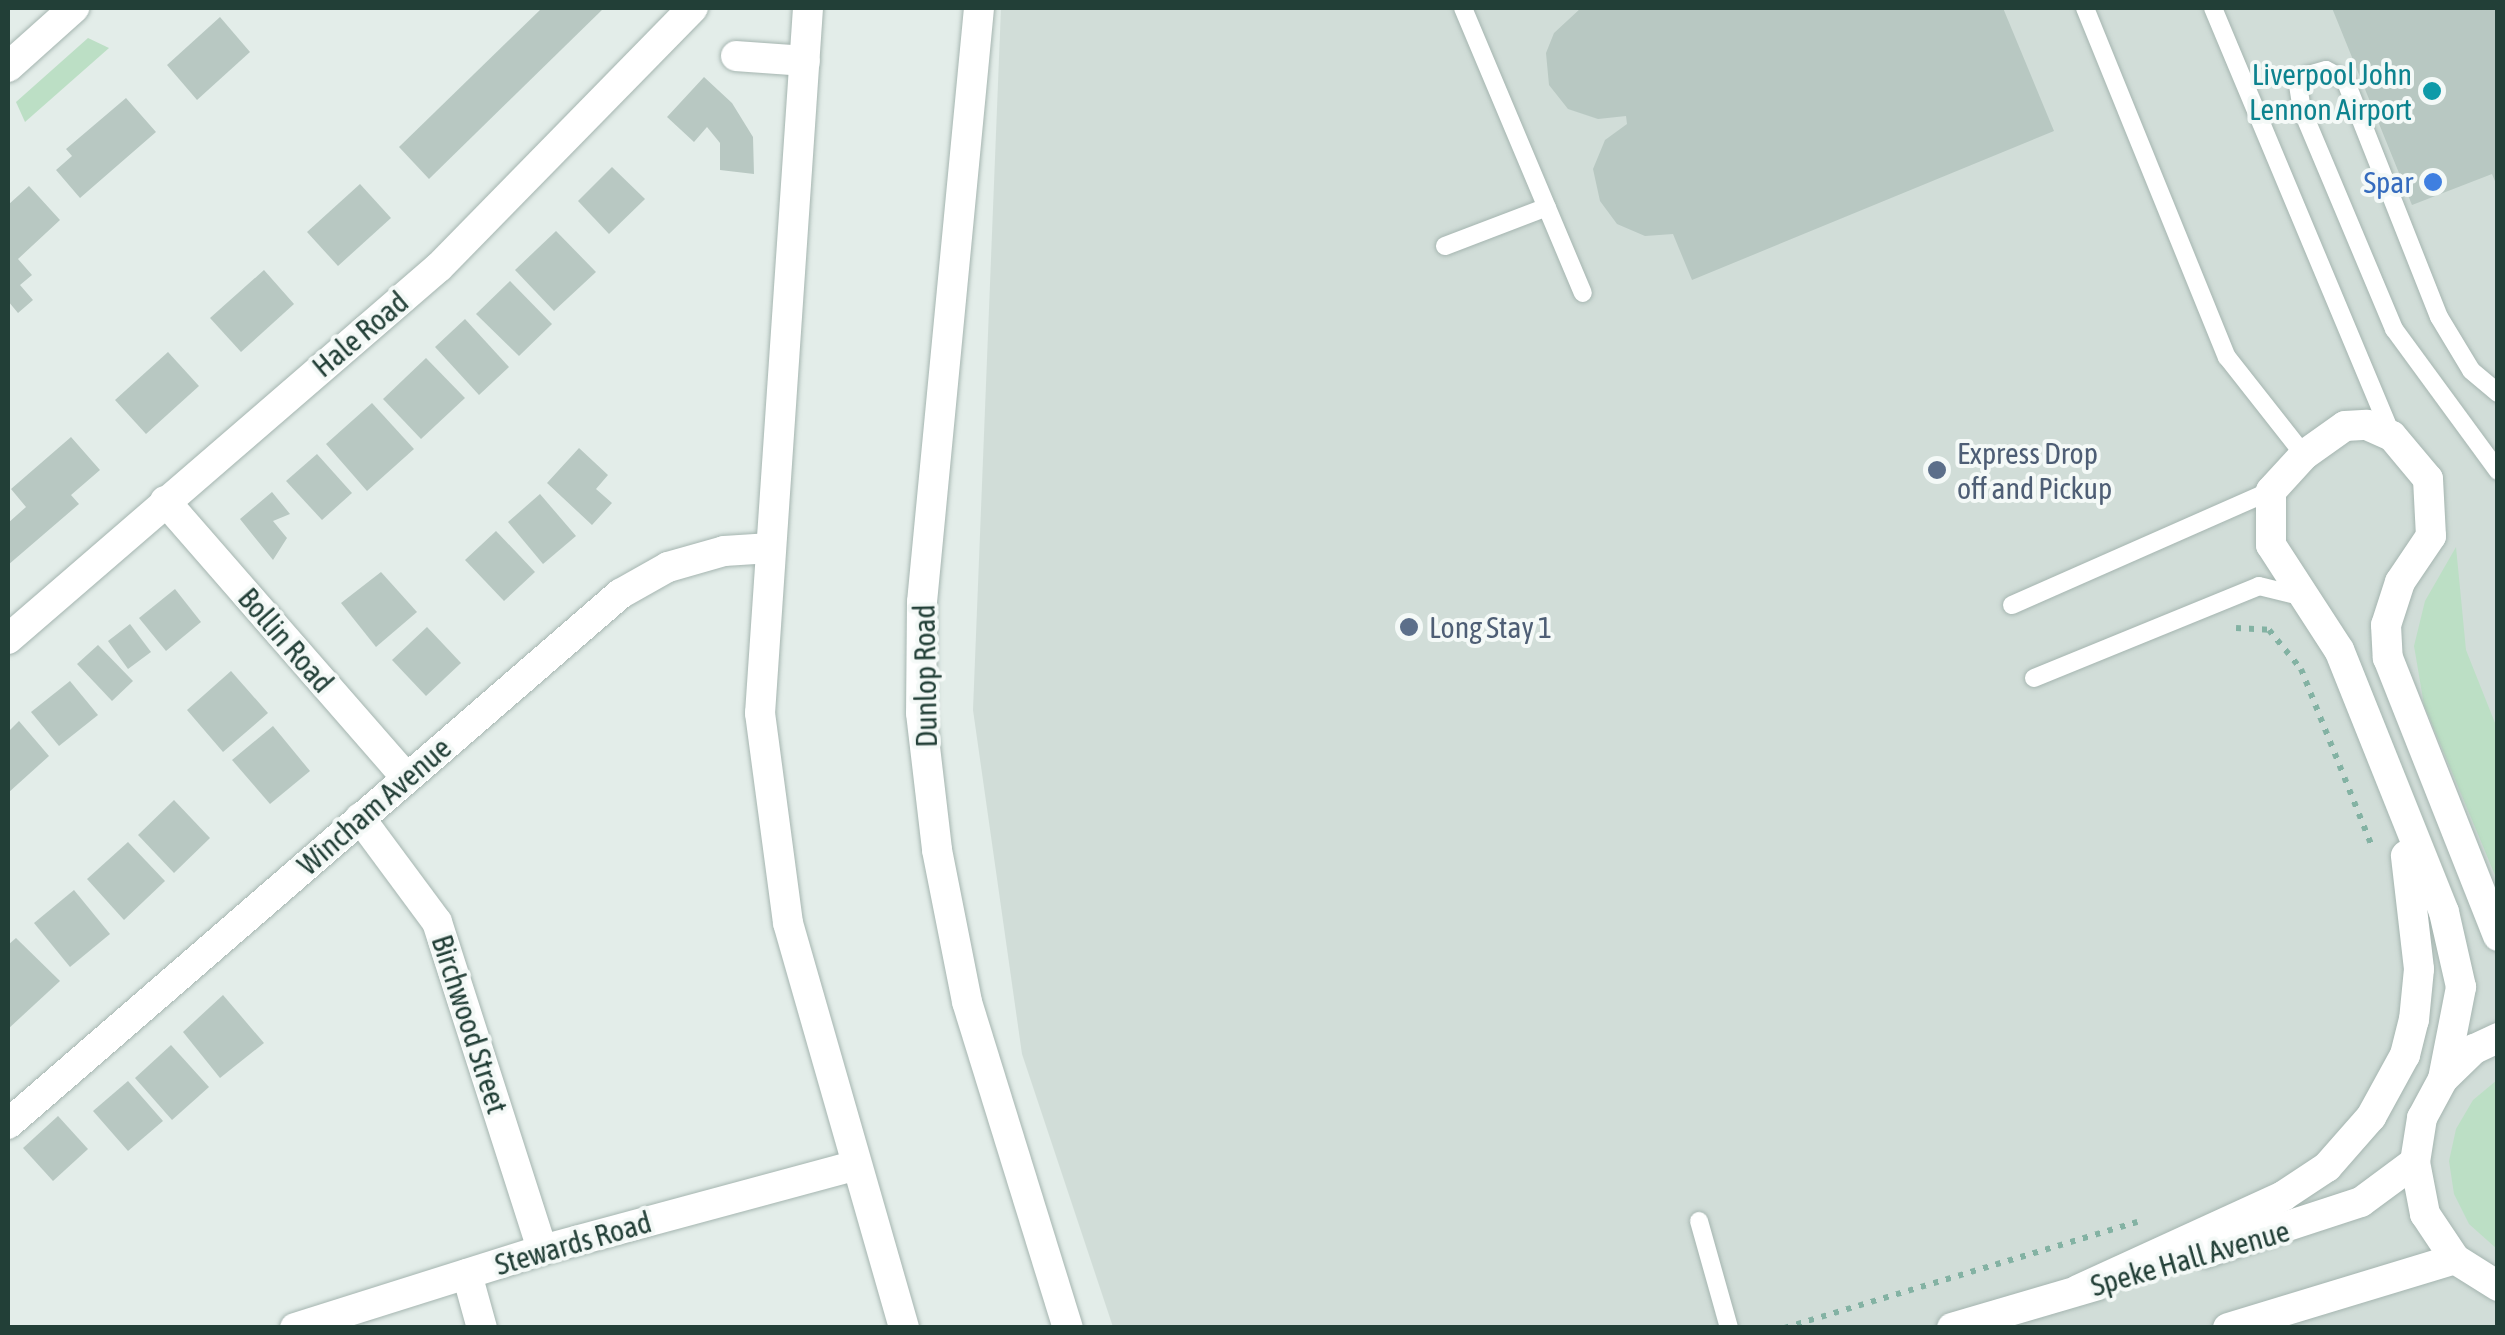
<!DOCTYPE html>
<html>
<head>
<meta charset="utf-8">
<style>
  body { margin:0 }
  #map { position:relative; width:2505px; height:1335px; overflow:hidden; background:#e3ede9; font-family:"Asap Condensed",sans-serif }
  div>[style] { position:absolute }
  .built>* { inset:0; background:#d1ddd8 }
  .green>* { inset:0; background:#bcdfc5 }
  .building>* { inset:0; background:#b8c8c2 }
  .path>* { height:6px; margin-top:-3px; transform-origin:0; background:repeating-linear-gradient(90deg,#83b2a3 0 5px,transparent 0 13px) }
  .roads { filter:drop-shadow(0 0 2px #a5b5b0) drop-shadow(0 0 2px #a5b5b0) }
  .service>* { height:18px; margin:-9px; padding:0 9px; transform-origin:9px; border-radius:9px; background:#fff }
  .minor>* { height:30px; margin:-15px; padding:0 15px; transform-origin:15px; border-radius:15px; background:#fff }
  .tertiary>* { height:30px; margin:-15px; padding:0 15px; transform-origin:15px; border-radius:15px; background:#fff }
  .dots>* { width:28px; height:28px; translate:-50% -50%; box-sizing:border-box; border:5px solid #f4f9f7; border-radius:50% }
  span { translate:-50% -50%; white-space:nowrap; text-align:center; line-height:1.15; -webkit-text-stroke:8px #f4f9f7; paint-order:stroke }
  .culture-label { font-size:30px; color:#0d838f }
  .right { translate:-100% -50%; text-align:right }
  .shop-label { font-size:30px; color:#366cbe }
  .street-label { font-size:30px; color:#223f37 }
  .service-label { font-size:30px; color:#4e5e75 }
  .left { translate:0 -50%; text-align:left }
  .frame { position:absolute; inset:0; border:10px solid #223f37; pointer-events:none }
</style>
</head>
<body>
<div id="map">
  <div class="built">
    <i style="clip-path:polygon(1001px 8px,2497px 8px,2497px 1327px,1113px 1327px,1022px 1054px,973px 710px)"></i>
  </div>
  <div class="green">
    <i style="clip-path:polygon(88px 38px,109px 48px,25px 122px,16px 102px)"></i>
    <i style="clip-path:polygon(2456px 547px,2466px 650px,2497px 728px,2497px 880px,2424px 705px,2414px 646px,2425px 601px)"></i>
    <i style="clip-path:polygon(2497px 1080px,2497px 1249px,2469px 1224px,2454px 1194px,2449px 1161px,2456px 1129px,2473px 1100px)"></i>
  </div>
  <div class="building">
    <i style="clip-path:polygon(542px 8px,604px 8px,429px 179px,399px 147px)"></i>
    <i style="clip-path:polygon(1581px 8px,2003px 8px,2054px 131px,1692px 280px,1673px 234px,1645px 236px,1617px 224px,1600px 201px,1593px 169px,1605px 140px,1627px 124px,1626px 116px,1598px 119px,1568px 109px,1549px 85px,1546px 53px,1554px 33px)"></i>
    <i style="clip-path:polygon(2332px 8px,2497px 8px,2497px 186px,2492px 174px,2412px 205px)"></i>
    <i style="clip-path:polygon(220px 17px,250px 52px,197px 100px,167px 65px)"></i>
    <i style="clip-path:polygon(704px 77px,732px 103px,753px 137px,754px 174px,720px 170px,720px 143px,707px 127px,694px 142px,667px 117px)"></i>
    <i style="clip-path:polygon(126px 98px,156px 132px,80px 198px,56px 170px,72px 156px,66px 149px)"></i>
    <i style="clip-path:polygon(612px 167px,645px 199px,609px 234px,578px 201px)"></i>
    <i style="clip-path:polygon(360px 184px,391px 218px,338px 266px,307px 232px)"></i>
    <i style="clip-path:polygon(29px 186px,60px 220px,18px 259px,32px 275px,20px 285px,33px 300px,18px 313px,8px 301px,8px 205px)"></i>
    <i style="clip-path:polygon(556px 231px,596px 272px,554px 311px,515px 270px)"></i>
    <i style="clip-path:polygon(264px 270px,294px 304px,241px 352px,210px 318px)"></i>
    <i style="clip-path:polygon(510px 281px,552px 324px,519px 356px,476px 314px)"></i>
    <i style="clip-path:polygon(465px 319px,509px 367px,479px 395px,435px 347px)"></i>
    <i style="clip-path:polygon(168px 352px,199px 386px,146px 434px,115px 400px)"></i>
    <i style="clip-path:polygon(426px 358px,465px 398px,421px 439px,383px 399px)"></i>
    <i style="clip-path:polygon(372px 403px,414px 449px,367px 491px,326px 444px)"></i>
    <i style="clip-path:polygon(71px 437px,100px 470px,71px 495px,79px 504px,8px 565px,8px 523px,26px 507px,11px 489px)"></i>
    <i style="clip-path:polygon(579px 448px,608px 475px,596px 489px,612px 503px,592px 525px,547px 483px)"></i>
    <i style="clip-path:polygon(317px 454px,352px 493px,322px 520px,286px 481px)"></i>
    <i style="clip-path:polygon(272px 492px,290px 514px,273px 521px,287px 538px,273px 560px,240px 519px)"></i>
    <i style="clip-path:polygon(540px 494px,576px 536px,543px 564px,508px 522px)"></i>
    <i style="clip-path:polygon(496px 531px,535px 572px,504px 601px,465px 560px)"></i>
    <i style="clip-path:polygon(381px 572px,417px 612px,376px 647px,341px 603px)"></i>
    <i style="clip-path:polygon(175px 589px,201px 622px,166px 651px,139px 618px)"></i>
    <i style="clip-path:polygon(130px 624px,151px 652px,128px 669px,108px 641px)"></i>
    <i style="clip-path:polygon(427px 627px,461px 663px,426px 696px,392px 660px)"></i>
    <i style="clip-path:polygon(98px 645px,133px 681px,112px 701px,77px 664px)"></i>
    <i style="clip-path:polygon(231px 671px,268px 713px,223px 752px,187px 710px)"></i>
    <i style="clip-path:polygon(70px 681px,98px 715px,59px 746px,31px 712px)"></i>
    <i style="clip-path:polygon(19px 721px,49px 756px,8px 793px,8px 732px)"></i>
    <i style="clip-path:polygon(273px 726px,310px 771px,270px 804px,232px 760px)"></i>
    <i style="clip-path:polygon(174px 800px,210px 838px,174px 873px,138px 835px)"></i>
    <i style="clip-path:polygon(128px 842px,165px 881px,124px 920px,87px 879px)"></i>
    <i style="clip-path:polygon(74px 890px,110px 934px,70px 967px,34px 923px)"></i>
    <i style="clip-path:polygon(16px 938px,60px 981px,8px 1029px,8px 945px)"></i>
    <i style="clip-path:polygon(223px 995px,264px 1043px,220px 1078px,183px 1032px)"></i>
    <i style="clip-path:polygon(171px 1045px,209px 1087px,172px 1120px,135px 1078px)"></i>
    <i style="clip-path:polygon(128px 1081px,163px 1121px,128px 1151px,93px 1111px)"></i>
    <i style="clip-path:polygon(58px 1116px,88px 1149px,53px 1181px,23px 1148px)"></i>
  </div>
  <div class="path">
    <i style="left:2236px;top:628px;width:33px;rotate:3deg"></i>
    <i style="left:2269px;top:630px;width:50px;rotate:50.6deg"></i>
    <i style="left:2301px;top:669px;width:194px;rotate:68.2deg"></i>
    <i style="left:1784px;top:1328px;width:369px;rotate:-16.7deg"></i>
  </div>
  <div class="roads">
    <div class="service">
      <i style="left:1463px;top:8px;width:309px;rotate:67.2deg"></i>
      <i style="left:2085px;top:8px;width:377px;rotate:67.9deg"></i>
      <i style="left:2227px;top:357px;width:125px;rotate:51.8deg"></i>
      <i style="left:2213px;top:8px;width:464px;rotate:67.3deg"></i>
      <i style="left:1445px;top:246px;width:109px;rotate:-20.9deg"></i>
      <i style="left:2498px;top:393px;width:35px;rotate:-140deg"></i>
      <i style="left:2471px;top:370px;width:62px;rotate:-121.1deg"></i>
      <i style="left:2439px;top:317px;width:255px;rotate:-111.6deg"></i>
      <i style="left:2345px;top:80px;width:21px;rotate:-152deg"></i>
      <i style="left:2326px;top:70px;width:19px;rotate:164deg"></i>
      <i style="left:2308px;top:75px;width:14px;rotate:135deg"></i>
      <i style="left:2298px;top:85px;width:25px;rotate:81deg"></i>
      <i style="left:2302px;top:110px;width:238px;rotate:67.2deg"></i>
      <i style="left:2394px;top:329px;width:176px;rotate:53.8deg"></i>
      <i style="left:2012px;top:605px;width:283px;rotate:-23.8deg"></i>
      <i style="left:2034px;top:678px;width:243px;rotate:-22.2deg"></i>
      <i style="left:2259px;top:586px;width:42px;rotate:13.7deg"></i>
      <i style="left:1699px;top:1221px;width:111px;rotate:74.3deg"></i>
    </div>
    <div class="minor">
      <i style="left:808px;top:8px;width:707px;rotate:93.89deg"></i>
      <i style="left:760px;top:713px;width:212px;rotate:82.4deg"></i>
      <i style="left:788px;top:923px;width:421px;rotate:74deg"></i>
      <i style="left:736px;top:56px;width:69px;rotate:4.1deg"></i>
      <i style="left:8px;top:67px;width:89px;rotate:-41.8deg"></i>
      <i style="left:165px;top:501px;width:368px;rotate:48.9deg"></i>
      <i style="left:8px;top:639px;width:569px;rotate:-40.8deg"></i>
      <i style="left:439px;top:267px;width:363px;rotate:-45.6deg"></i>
      <i style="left:360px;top:818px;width:129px;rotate:53.5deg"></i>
      <i style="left:437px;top:922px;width:344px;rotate:72.2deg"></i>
      <i style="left:8px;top:1124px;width:810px;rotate:-40.89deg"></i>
      <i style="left:620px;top:594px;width:55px;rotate:-29.4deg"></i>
      <i style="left:668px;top:567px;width:58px;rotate:-15.9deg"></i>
      <i style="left:724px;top:551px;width:47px;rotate:-3.7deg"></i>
      <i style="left:467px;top:1274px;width:56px;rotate:74.5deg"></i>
      <i style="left:295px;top:1328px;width:259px;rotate:-17.5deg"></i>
      <i style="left:542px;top:1250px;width:323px;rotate:-15.1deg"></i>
    </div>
    <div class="tertiary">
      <i style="left:979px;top:8px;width:597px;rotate:95.48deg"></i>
      <i style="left:922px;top:602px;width:111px;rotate:90.5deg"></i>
      <i style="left:921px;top:713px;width:138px;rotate:83.3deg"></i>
      <i style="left:937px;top:850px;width:155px;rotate:78.8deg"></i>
      <i style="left:967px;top:1002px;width:341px;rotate:72.8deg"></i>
      <i style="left:2498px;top:1038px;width:26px;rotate:155deg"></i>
      <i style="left:2474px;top:1049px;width:43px;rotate:135.9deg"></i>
      <i style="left:2443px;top:1079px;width:44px;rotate:118.3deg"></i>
      <i style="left:2422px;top:1118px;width:45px;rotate:99deg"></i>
      <i style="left:2415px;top:1162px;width:53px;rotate:79.1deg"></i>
      <i style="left:2425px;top:1214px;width:54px;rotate:56.3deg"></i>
      <i style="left:2455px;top:1259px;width:51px;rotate:32.1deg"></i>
      <i style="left:2443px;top:1079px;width:94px;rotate:-78.9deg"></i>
      <i style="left:2461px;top:987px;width:77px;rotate:-102.8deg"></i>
      <i style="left:2444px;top:912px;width:282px;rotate:-111.8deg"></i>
      <i style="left:2339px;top:650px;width:125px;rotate:-122.9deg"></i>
      <i style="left:2271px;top:545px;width:54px;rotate:-90deg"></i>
      <i style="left:2271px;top:491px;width:49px;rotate:-47.5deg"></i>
      <i style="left:2304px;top:455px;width:50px;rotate:-35.3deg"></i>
      <i style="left:2345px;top:426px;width:22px;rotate:-3deg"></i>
      <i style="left:2367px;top:425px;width:27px;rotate:24deg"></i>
      <i style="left:2392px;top:436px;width:56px;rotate:50.1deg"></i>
      <i style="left:2428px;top:479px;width:57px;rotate:87deg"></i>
      <i style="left:2431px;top:536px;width:55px;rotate:124deg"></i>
      <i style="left:2400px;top:582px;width:45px;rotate:108deg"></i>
      <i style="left:2386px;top:625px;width:33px;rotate:87deg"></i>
      <i style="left:2388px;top:658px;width:299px;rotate:68.4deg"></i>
      <i style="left:2205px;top:1253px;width:164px;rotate:-18.1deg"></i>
      <i style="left:2361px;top:1202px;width:67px;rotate:-36.5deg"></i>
      <i style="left:2078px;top:1290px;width:226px;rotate:-24.6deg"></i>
      <i style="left:2283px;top:1196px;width:53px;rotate:-33.4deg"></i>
      <i style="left:2327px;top:1167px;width:67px;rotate:-48.7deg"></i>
      <i style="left:2371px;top:1117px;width:71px;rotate:-61.3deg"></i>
      <i style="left:2405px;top:1055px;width:36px;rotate:-76deg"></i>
      <i style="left:2414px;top:1020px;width:51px;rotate:-84.4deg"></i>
      <i style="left:2419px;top:969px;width:114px;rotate:-96.6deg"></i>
      <i style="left:1952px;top:1328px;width:152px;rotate:-16.4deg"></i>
      <i style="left:2228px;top:1328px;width:237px;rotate:-16.9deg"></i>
    </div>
  </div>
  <div class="dots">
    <i style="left:2432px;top:91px;background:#0f9aa8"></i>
    <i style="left:2433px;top:182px;background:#3f7fe0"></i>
    <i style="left:1937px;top:470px;background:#5c6f8a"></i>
    <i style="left:1409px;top:627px;background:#5c6f8a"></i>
  </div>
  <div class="culture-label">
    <span class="right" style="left:2412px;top:91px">Liverpool John<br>Lennon Airport</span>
  </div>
  <div class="shop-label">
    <span class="right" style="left:2413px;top:182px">Spar</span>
  </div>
  <div class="street-label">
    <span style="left:360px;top:334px;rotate:-40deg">Hale Road</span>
    <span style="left:286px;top:640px;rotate:49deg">Bollin Road</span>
    <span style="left:925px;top:676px;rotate:-91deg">Dunlop Road</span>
    <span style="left:374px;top:806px;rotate:-41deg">Wincham Avenue</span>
    <span style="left:470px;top:1024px;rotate:72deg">Birchwood Street</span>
    <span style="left:573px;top:1243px;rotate:-16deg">Stewards Road</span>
    <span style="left:2190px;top:1258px;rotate:-16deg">Speke Hall Avenue</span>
  </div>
  <div class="service-label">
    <span class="left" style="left:1957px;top:470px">Express Drop<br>off and Pickup</span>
    <span class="left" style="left:1429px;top:627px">Long Stay 1</span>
  </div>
  <div class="frame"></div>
</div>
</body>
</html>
